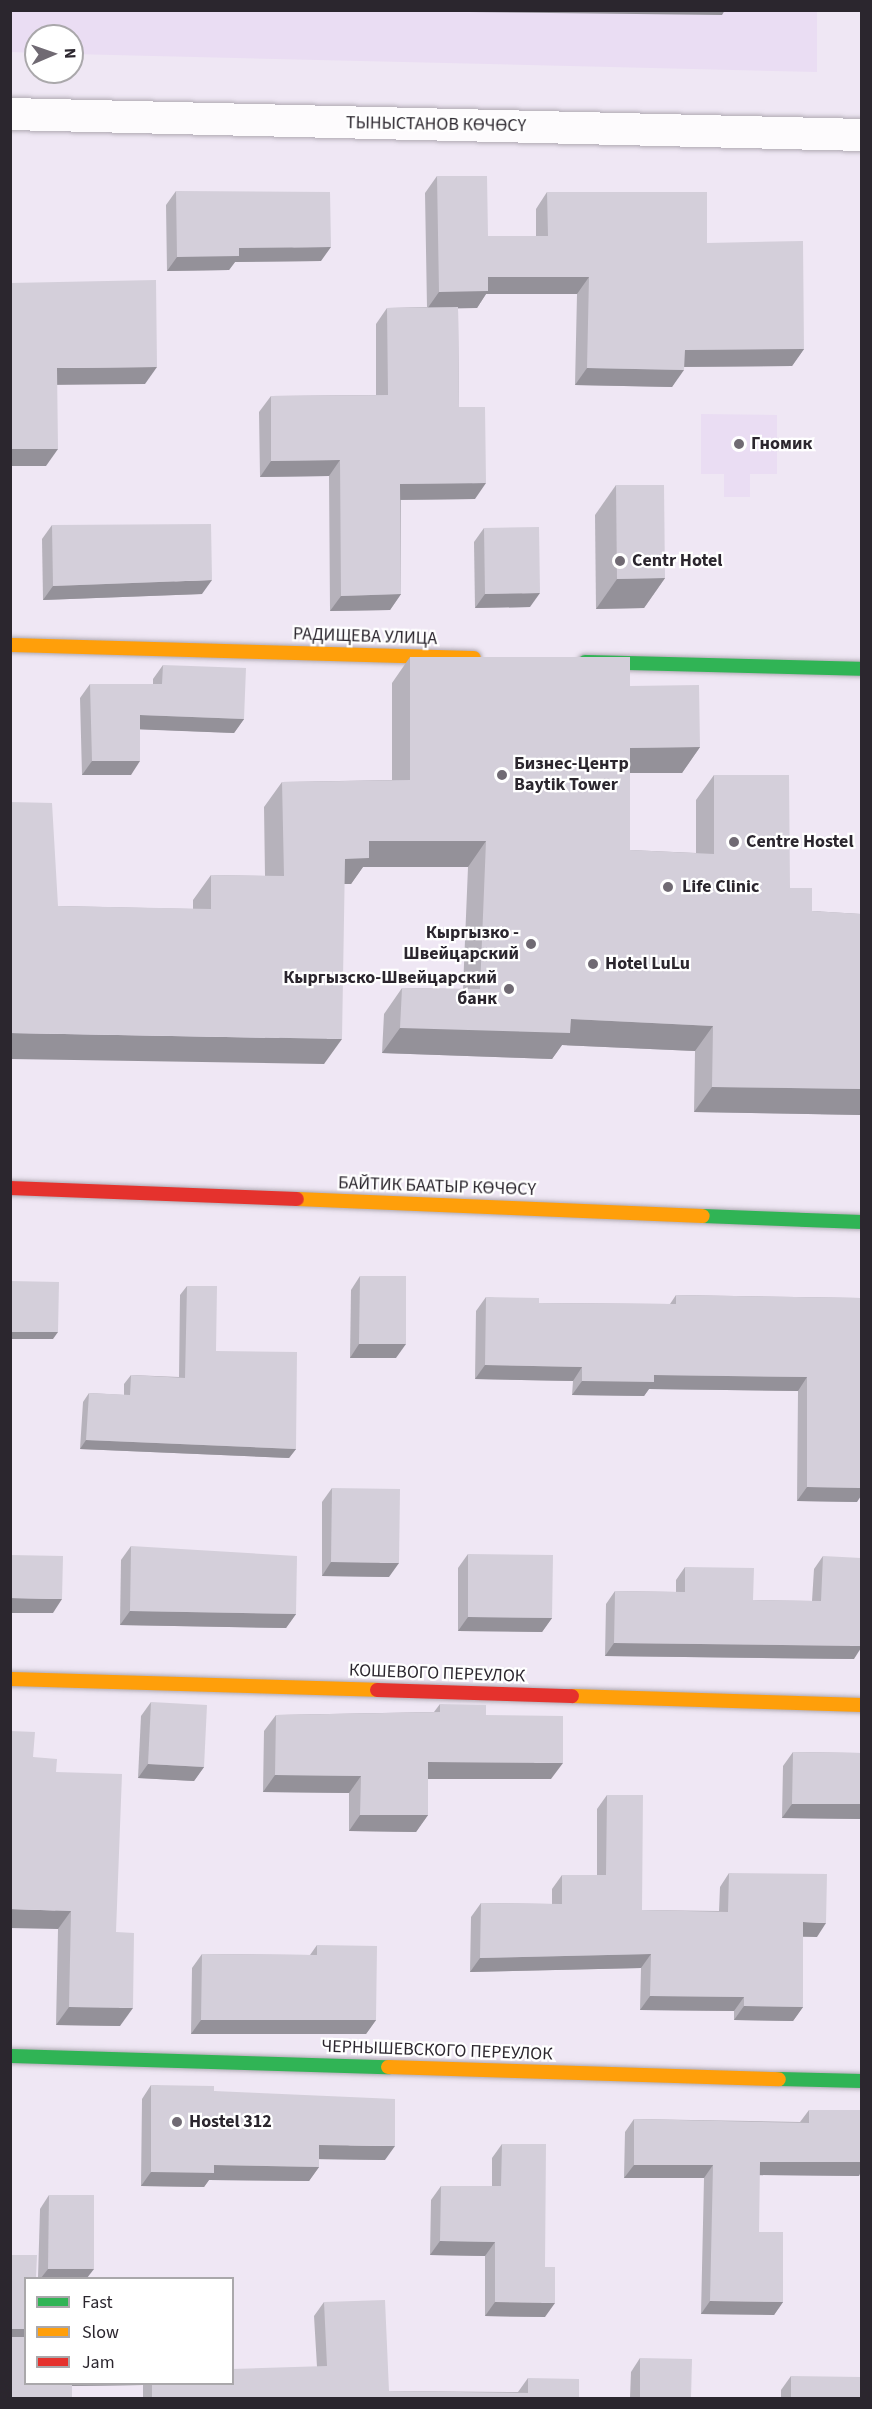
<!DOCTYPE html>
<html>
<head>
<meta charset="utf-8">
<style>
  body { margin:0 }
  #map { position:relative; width:872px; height:2409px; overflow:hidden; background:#efe7f4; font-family:"Source Sans 3",sans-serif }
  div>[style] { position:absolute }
  .built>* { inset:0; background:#eaddf3 }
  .roads { filter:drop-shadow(0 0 2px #afa9b2) drop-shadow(0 0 2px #afa9b2) }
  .street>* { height:32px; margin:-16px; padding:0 16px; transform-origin:16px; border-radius:16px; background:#fdfbfd }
  .fast>* { height:14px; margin:-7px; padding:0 7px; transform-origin:7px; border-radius:7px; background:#30b455 }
  .slow>* { height:14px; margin:-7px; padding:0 7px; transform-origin:7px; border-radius:7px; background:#ff9f0a }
  .jam>* { height:14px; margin:-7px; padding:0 7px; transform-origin:7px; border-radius:7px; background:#e5322d }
  .wall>* { inset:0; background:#b6b2bb }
  .shaded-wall>* { inset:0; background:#949199 }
  .building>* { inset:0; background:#d4cfda }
  .dots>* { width:16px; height:16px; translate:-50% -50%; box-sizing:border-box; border:3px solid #fff; border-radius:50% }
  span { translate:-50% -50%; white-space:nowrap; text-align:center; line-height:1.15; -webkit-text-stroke:4.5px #fff; paint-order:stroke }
  .street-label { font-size:18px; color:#2b262e }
  .poi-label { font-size:18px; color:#2b262e; font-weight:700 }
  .left { translate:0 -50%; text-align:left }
  .right { translate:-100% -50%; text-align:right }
  .frame { position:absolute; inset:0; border:12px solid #2b262e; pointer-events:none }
  .legend { position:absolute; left:24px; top:2277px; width:210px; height:108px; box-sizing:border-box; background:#fff; border:2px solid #aaa8ab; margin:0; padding:8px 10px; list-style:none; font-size:18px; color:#2b262e }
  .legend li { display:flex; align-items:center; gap:12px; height:30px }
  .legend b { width:30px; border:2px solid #aaa8ab }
  .north { position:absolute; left:24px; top:24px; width:60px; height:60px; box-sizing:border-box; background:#fff; border:2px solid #aaa8ab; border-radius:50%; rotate:88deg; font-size:16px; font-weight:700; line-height:24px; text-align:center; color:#2b262e }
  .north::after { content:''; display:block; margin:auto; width:21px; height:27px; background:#706a73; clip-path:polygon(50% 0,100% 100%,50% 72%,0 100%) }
</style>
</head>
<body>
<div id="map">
  <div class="built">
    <i style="clip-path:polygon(11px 11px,817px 11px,817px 72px,72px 54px,72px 36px,36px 36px,36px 53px,11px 52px)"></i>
    <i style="clip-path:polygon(701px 414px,777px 415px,777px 474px,750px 474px,750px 497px,724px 497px,724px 474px,701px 474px)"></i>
  </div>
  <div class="roads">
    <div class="street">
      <i style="left:10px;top:114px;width:852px;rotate:1.41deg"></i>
    </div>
    <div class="fast">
      <i style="left:585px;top:662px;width:277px;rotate:1.4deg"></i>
      <i style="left:703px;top:1216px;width:159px;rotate:2.2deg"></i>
      <i style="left:10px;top:2056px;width:378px;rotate:1.7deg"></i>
      <i style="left:779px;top:2079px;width:83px;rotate:1.4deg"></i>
    </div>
    <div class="slow">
      <i style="left:10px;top:645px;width:464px;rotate:1.6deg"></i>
      <i style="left:297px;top:1199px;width:406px;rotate:2.4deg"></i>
      <i style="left:10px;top:1679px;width:367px;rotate:1.7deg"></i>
      <i style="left:572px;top:1696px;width:290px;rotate:1.8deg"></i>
      <i style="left:388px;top:2067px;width:391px;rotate:1.8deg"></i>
    </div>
    <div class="jam">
      <i style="left:10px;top:1188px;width:287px;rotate:2.2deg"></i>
      <i style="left:377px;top:1690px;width:195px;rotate:1.8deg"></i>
    </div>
  </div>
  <div class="wall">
    <i style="clip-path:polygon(437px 176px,488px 236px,536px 236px,536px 209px,547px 192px,707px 243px,804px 349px,792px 366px,684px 367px,672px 387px,575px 385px,577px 294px,486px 294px,477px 308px,458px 308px,459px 407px,475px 499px,401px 500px,401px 594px,390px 610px,330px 611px,329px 476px,260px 477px,259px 412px,271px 396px,376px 395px,376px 324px,387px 308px,427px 307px,425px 193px)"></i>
    <i style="clip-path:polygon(176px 191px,321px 261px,235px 262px,229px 270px,167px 271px,166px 205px)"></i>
    <i style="clip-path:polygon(616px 485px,665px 578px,644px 608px,596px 609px,595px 515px)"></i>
    <i style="clip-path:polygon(52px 525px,202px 594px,43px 600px,42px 539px)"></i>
    <i style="clip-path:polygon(484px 528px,530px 607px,475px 608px,474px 542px)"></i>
    <i style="clip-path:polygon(410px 657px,630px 686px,700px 747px,682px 773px,630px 773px,630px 850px,696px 853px,696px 800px,714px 775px,790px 888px,812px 911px,861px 914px,861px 1115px,694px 1112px,695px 1051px,562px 1045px,552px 1059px,382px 1053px,384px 1014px,402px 988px,463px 989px,468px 867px,363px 867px,351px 884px,344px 884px,324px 1064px,58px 906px,193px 909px,193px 900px,211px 875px,265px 876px,264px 807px,282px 782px,392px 780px,392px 683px)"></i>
    <i style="clip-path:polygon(163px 665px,244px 719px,234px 733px,140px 729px,131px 775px,82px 775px,80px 698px,90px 684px,153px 684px,153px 679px)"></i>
    <i style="clip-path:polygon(360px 1276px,396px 1358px,350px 1358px,351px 1290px)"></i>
    <i style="clip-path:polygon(187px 1286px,216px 1351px,296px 1449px,289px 1458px,80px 1449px,83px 1402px,89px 1393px,124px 1395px,124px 1384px,131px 1375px,179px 1377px,180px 1295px)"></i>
    <i style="clip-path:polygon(676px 1295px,861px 1298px,857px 1502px,797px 1501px,798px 1391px,649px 1389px,644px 1396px,572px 1395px,573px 1381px,475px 1379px,476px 1311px,486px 1297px,539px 1303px,670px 1304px)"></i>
    <i style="clip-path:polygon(332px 1488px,389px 1577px,322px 1576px,322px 1502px)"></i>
    <i style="clip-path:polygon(131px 1546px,296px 1614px,286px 1628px,120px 1625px,121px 1560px)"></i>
    <i style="clip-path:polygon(468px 1554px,552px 1618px,542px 1632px,458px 1631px,458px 1568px)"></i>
    <i style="clip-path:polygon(823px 1556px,854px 1659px,605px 1656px,606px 1604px,615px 1591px,676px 1592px,676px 1580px,685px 1567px,753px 1600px,812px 1601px,814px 1569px)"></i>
    <i style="clip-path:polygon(151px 1702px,204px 1767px,194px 1781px,138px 1778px,141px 1716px)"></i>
    <i style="clip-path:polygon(440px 1704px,486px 1715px,551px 1779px,428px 1779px,428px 1815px,416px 1832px,349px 1831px,349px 1793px,263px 1792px,264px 1731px,276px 1715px,434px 1712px)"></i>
    <i style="clip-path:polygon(793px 1752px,861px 1753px,861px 1825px,860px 1825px,860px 1819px,782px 1818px,783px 1766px)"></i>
    <i style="clip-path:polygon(33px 1757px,56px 1772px,116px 1932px,120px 2026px,56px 2025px,58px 1929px)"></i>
    <i style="clip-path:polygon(607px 1795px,642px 1910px,719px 1911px,720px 1887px,729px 1873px,817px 1937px,803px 1937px,803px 2007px,793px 2021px,734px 2020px,734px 2011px,640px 2010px,641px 1968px,470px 1972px,471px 1917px,481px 1903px,552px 1904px,552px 1889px,562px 1875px,597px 1875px,597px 1809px)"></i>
    <i style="clip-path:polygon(317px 1945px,376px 2020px,366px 2034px,191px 2034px,192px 1968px,202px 1954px,310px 1955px)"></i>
    <i style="clip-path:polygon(151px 2085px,214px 2091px,385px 2160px,319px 2159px,319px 2167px,309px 2181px,209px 2180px,204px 2187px,141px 2186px,142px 2099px)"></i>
    <i style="clip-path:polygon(809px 2110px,859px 2176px,759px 2175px,759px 2232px,783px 2302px,774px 2315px,701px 2314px,704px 2178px,624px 2178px,625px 2132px,634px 2119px,800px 2122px)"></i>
    <i style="clip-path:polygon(502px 2144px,545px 2317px,485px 2316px,485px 2256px,430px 2255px,431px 2200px,441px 2186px,492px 2186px,492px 2158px)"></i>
    <i style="clip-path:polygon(49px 2195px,87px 2278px,38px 2278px,40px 2209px)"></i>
    <i style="clip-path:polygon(10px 2255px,26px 2278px,26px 2384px,232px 2384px,317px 2367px,314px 2316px,324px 2302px,389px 2391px,518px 2392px,528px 2378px,579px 2398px,143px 2398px,143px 2385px,72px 2386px,10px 2398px)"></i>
    <i style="clip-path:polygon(640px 2358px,691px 2398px,630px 2398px,631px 2372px)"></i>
    <i style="clip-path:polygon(791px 2376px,861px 2398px,781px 2398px,781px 2390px)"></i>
  </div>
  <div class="shaded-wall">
    <i style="clip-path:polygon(300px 10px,725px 10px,722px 15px)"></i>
    <i style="clip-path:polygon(331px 247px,321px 261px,235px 262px,229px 270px,167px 271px,177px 257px,239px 248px)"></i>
    <i style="clip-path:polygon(488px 277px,589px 277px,577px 294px,486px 294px,477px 308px,427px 309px,439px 292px)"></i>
    <i style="clip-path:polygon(804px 349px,792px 366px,673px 367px,685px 350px)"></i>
    <i style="clip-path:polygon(157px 367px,145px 384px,45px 385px,57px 368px)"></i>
    <i style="clip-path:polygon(587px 368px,684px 370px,672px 387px,575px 385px)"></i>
    <i style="clip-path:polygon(10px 449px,58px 449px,46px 466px,10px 466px)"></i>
    <i style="clip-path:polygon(340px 460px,329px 476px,260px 477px,271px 461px)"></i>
    <i style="clip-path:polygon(486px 483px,475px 499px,389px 500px,400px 484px)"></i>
    <i style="clip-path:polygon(665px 578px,644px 608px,596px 609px,617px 579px)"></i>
    <i style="clip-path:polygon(212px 580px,202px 594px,43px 600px,53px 586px)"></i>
    <i style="clip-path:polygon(540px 593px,530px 607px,475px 608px,485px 594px)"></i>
    <i style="clip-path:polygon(401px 594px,390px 610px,330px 611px,341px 596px)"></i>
    <i style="clip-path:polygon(140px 715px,244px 719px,234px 733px,130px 729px)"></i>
    <i style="clip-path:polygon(700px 747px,682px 773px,612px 773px,630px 748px)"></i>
    <i style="clip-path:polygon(92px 761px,140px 761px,131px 775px,82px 775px)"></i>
    <i style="clip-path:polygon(369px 841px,486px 841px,468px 867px,363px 867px,351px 884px,327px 884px,345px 859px)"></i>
    <i style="clip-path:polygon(571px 1019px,713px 1026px,695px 1051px,562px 1045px,552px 1059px,382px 1053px,400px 1028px)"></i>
    <i style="clip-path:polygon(10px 1033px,342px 1039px,324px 1064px,10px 1059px)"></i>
    <i style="clip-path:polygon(712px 1087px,861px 1089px,861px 1115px,694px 1112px)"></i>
    <i style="clip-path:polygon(10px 1332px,58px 1332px,53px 1339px,10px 1339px)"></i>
    <i style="clip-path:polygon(359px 1344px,406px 1344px,396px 1358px,350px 1358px)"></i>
    <i style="clip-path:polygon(485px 1365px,582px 1367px,573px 1381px,475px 1379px)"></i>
    <i style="clip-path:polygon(654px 1375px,807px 1377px,798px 1391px,649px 1389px,644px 1396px,572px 1395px,582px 1381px)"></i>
    <i style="clip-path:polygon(86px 1440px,296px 1449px,289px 1458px,80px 1449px)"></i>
    <i style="clip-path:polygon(807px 1487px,861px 1488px,861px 1496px,857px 1502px,797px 1501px)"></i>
    <i style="clip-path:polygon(331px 1562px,399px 1563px,389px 1577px,322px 1576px)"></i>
    <i style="clip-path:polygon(10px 1598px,62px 1599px,53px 1613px,10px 1613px)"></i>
    <i style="clip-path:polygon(130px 1611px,296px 1614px,286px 1628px,120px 1625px)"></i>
    <i style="clip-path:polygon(468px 1617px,552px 1618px,542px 1632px,458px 1631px)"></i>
    <i style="clip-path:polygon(614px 1643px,861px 1646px,861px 1648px,854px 1659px,605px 1656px)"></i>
    <i style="clip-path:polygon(428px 1762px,563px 1763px,551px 1779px,417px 1779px)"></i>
    <i style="clip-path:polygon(148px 1764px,204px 1767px,194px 1781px,138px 1778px)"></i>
    <i style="clip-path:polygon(275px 1775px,361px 1776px,349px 1793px,263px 1792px)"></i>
    <i style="clip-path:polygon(792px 1804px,861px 1804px,861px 1816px,860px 1819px,782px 1818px)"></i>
    <i style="clip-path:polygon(360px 1815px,428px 1815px,416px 1832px,349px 1831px)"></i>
    <i style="clip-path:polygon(10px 1909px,71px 1911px,58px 1929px,10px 1928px)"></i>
    <i style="clip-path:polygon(803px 1922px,826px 1923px,817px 1937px,794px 1936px)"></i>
    <i style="clip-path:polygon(651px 1954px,641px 1968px,470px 1972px,480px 1958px)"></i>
    <i style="clip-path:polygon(650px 1996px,744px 1997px,734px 2011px,640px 2010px)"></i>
    <i style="clip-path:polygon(744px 2006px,803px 2007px,793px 2021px,734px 2020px)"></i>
    <i style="clip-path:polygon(69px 2007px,133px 2008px,120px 2026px,56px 2025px)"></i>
    <i style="clip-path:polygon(201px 2020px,376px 2020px,366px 2034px,191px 2034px)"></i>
    <i style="clip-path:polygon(319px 2145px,395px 2146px,385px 2160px,309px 2159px)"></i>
    <i style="clip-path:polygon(760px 2162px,861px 2162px,861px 2172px,859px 2176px,750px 2175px)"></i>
    <i style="clip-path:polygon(214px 2165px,319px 2167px,309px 2181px,209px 2180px,204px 2187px,141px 2186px,151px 2172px)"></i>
    <i style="clip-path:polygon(634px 2165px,713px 2165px,704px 2178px,624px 2178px)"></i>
    <i style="clip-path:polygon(440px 2241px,495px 2242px,485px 2256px,430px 2255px)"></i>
    <i style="clip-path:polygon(48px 2269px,94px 2269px,87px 2278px,41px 2278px)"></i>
    <i style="clip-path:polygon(710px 2301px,783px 2302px,774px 2315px,701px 2314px)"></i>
    <i style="clip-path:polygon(495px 2302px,555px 2303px,545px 2317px,485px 2316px)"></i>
    <i style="clip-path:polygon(10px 2329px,26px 2329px,26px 2343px,12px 2337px,10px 2339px)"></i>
    <i style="clip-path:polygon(64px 2384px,143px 2384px,143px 2385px,63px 2386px)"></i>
  </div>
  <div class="building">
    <i style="clip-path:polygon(437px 176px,487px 176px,488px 236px,548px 236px,547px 192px,707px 192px,707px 243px,803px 241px,804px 349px,685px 350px,684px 370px,587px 368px,589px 277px,488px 277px,488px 291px,439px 292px)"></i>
    <i style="clip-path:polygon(176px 191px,330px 192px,331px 247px,239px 248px,239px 256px,177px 257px)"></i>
    <i style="clip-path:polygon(156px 280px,157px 367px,57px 368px,58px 449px,10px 449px,10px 283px)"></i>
    <i style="clip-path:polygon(458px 307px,459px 407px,485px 407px,486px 483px,400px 484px,401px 594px,341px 596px,340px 460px,271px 461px,271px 396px,388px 395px,387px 308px)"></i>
    <i style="clip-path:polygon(616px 485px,664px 485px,665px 578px,617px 579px)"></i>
    <i style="clip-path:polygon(211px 524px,212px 580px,53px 586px,52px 525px)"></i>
    <i style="clip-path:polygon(539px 527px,540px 593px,485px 594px,484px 528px)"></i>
    <i style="clip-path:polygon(410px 657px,630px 657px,630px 686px,699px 685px,700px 747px,630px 748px,630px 850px,714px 854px,714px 775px,789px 775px,790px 888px,812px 888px,812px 911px,861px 914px,861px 1089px,712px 1087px,713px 1026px,571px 1019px,570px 1033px,400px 1028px,402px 988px,480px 989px,486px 841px,369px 841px,369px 858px,345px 859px,342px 1039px,10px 1033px,10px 802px,52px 803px,58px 906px,211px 909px,211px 875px,284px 876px,282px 782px,410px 780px)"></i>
    <i style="clip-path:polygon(163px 665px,246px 668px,244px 719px,140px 715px,140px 761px,92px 761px,90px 684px,162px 684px)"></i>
    <i style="clip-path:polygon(360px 1276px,406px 1276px,406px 1344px,359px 1344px)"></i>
    <i style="clip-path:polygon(10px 1281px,59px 1282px,58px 1332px,10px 1332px)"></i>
    <i style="clip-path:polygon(187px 1286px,217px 1286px,216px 1351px,297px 1352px,296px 1449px,86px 1440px,89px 1393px,130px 1395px,131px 1375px,185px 1378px)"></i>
    <i style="clip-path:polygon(676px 1295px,861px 1298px,861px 1488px,807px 1487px,807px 1377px,654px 1375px,654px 1382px,582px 1381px,582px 1367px,485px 1365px,486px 1297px,539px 1298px,539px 1303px,676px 1304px)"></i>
    <i style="clip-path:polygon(332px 1488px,400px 1489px,399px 1563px,331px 1562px)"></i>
    <i style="clip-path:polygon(131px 1546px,297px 1556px,296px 1614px,130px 1611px)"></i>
    <i style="clip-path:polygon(468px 1554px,553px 1555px,552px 1618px,468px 1617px)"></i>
    <i style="clip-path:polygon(10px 1555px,63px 1556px,62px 1599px,10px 1598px)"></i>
    <i style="clip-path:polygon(823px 1556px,861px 1558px,861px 1646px,614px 1643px,615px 1591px,685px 1592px,685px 1567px,754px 1568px,753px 1600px,821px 1601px)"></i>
    <i style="clip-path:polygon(151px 1702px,207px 1705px,204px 1767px,148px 1764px)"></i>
    <i style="clip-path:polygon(440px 1704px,486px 1705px,486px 1715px,563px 1716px,563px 1763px,428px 1762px,428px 1815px,360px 1815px,361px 1776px,275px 1775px,276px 1715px,440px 1712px)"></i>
    <i style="clip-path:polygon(10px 1731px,35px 1732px,33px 1757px,57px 1759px,56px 1772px,122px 1774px,116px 1932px,134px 1933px,133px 2008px,69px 2007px,71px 1911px,10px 1909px)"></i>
    <i style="clip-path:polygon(793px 1752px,861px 1753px,861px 1804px,792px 1804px)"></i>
    <i style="clip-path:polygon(607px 1795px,643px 1795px,642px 1910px,728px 1912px,729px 1873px,827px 1874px,826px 1923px,803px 1922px,803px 2007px,744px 2006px,744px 1997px,650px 1996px,651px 1954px,480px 1958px,481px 1903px,562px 1904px,562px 1875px,606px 1875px)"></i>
    <i style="clip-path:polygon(317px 1945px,377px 1946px,376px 2020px,201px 2020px,202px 1954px,317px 1955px)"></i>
    <i style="clip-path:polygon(151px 2085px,214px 2086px,214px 2091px,395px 2099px,395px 2146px,319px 2145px,319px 2167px,214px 2165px,214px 2173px,151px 2172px)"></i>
    <i style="clip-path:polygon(809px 2110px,861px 2110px,861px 2162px,760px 2162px,759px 2232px,783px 2232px,783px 2302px,710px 2301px,713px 2165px,634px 2165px,634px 2119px,809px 2123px)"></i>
    <i style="clip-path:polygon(502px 2144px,546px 2144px,545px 2267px,555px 2267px,555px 2303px,495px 2302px,495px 2242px,440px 2241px,441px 2186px,501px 2186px)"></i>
    <i style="clip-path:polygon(49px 2195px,94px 2195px,94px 2269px,48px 2269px)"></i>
    <i style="clip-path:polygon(10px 2255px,37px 2255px,36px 2278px,26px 2278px,26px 2329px,10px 2329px)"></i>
    <i style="clip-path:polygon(385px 2300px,389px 2391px,528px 2393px,528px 2378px,579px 2379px,579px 2398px,152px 2398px,152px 2384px,232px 2384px,232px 2369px,327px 2366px,324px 2302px)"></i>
    <i style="clip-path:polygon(12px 2337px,26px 2337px,26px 2384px,72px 2384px,72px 2398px,11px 2398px)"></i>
    <i style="clip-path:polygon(640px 2358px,692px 2359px,691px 2398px,640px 2398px)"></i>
    <i style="clip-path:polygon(791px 2376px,861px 2377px,861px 2398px,791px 2398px)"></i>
  </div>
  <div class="dots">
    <i style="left:739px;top:444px;background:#706a73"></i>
    <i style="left:620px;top:561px;background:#706a73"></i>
    <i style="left:502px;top:775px;background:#706a73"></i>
    <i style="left:734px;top:842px;background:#706a73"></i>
    <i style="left:668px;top:887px;background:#706a73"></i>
    <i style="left:531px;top:944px;background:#706a73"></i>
    <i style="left:593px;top:964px;background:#706a73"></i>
    <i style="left:509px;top:989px;background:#706a73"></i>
    <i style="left:177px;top:2122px;background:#706a73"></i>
  </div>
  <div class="street-label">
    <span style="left:436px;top:125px;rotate:1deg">ТЫНЫСТАНОВ КӨЧӨСҮ</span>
    <span style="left:365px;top:637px;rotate:2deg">РАДИЩЕВА УЛИЦА</span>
    <span style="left:437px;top:1187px;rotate:2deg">БАЙТИК БААТЫР КӨЧӨСҮ</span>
    <span style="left:437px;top:1674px;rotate:2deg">КОШЕВОГО ПЕРЕУЛОК</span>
    <span style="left:437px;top:2051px;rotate:2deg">ЧЕРНЫШЕВСКОГО ПЕРЕУЛОК</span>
  </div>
  <div class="poi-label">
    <span class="left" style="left:751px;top:444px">Гномик</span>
    <span class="left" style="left:632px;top:561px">Centr Hotel</span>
    <span class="left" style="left:514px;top:775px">Бизнес-Центр<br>Baytik Tower</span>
    <span class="left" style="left:746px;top:842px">Centre Hostel</span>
    <span class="left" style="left:682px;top:887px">Life Clinic</span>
    <span class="right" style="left:519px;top:944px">Кыргызко -<br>Швейцарский</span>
    <span class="left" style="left:605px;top:964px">Hotel LuLu</span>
    <span class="right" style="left:497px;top:989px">Кыргызско-Швейцарский<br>банк</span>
    <span class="left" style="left:189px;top:2122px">Hostel 312</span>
  </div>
  <div class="frame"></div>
  <ul class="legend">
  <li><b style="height:8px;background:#30b455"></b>Fast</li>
  <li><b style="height:8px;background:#ff9f0a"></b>Slow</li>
  <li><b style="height:8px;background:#e5322d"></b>Jam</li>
  </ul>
  <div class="north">N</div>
</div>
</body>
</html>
